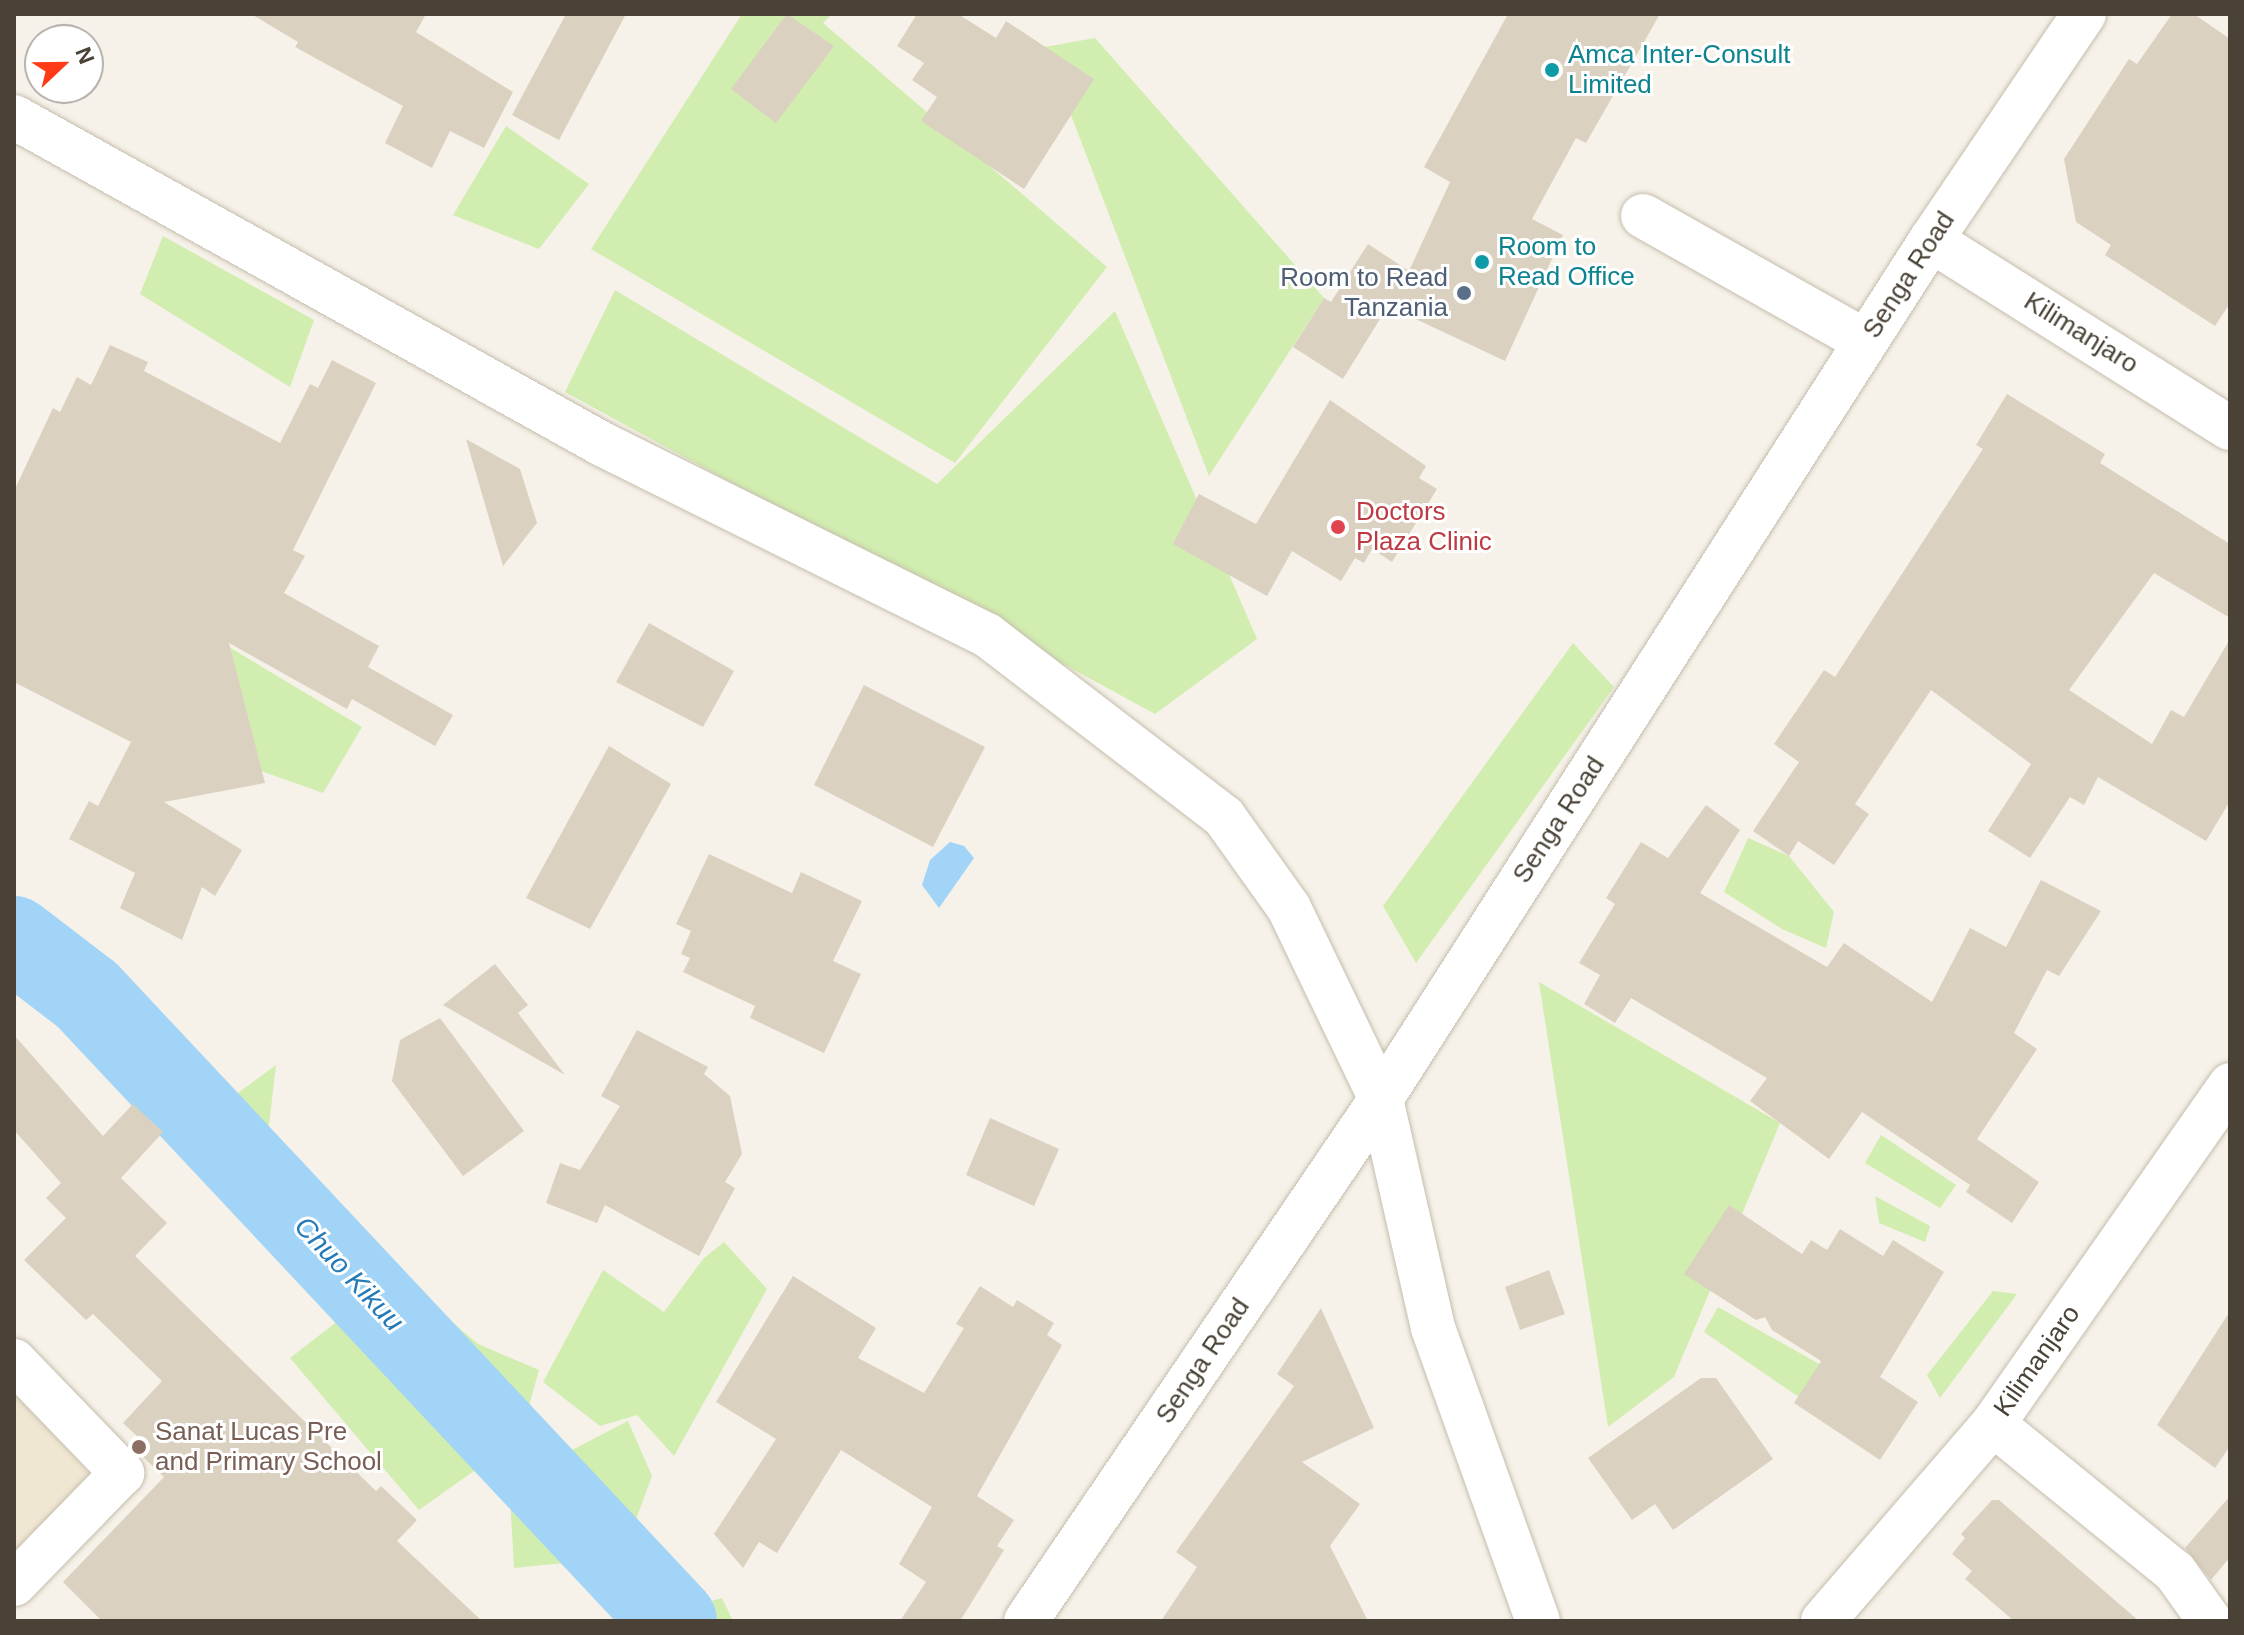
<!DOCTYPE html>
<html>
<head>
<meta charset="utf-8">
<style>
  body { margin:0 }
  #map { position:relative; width:2244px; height:1635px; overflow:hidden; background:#f6f2e9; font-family:Arial,sans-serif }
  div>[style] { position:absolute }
  .education>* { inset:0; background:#f0e7d2 }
  .green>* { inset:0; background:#d1edaf }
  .water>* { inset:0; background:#a1d4f7 }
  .river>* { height:86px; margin:-43px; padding:0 43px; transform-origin:43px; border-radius:43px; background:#a1d4f7 }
  .building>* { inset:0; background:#dbd1c0 }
  .roads { filter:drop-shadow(0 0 2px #c5bdad) drop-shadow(0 0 2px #c5bdad) }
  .minor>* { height:44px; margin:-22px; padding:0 22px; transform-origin:22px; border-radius:22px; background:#fff }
  .dots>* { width:22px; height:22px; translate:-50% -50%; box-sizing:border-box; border:4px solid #fff; border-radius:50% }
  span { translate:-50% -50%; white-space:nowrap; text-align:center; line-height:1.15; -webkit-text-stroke:6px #fff; paint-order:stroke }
  .culture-label { font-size:26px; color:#0d838f }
  .left { translate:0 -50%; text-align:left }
  .street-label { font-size:26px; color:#4a4236 }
  .service-label { font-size:26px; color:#4e5e75 }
  .right { translate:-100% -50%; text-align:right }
  .health-label { font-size:26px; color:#be3a42 }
  .education-label { font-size:26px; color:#785e54 }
  .water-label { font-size:28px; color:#247ab7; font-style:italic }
  .frame { position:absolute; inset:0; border:16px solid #4a4236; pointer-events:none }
  .north { position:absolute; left:24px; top:24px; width:80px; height:80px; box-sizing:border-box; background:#fff; border:2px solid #b7b3af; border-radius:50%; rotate:68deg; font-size:22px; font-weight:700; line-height:32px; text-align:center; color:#4a4236 }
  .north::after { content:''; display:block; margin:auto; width:28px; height:36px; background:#ff3a17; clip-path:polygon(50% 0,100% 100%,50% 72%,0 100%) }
</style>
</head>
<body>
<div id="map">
  <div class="education">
    <i style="clip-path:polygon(14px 1391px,91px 1475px,14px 1554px)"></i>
  </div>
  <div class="green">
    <i style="clip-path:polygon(742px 14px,832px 14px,823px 23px,1107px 267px,955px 463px,591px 249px)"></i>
    <i style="clip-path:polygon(1095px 38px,1324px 298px,1209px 476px,1045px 47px)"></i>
    <i style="clip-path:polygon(506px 126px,589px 184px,539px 249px,453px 215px)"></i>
    <i style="clip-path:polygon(163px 236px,314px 320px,290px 387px,140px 294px)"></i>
    <i style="clip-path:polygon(615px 290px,937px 484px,1115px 311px,1257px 639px,1155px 714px,565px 392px)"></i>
    <i style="clip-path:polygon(181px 618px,362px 727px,323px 793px,148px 731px)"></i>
    <i style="clip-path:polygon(1573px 643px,1614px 687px,1416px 963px,1383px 906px)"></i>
    <i style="clip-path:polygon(1748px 838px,1789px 856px,1834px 912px,1826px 948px,1782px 929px,1724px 892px)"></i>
    <i style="clip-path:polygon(1539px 982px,1780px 1123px,1674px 1377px,1608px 1427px)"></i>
    <i style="clip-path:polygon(276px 1065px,267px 1142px,317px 1207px,478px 1344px,539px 1370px,528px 1409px,570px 1451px,628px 1421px,652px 1476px,634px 1525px,708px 1602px,722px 1598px,733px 1621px,618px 1621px,621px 1612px,583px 1561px,514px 1568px,510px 1496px,485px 1463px,419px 1510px,290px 1358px,361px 1303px,180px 1104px,202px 1078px,227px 1101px)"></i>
    <i style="clip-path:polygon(1881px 1135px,1956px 1185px,1940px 1208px,1865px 1163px)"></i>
    <i style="clip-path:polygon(1875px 1196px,1930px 1226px,1925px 1242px,1879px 1223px)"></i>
    <i style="clip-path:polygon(724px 1242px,767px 1289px,674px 1456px,637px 1415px,600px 1426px,543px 1382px,603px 1270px,664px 1312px,703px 1259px)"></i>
    <i style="clip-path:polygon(1993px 1291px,2017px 1294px,1940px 1398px,1927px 1375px)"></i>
    <i style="clip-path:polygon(1718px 1307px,1821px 1365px,1806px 1402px,1704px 1332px)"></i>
  </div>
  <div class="water">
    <i style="clip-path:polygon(950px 842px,964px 846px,974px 858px,939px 908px,922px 885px,930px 860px)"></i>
  </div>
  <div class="river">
    <i style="left:14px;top:939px;width:92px;rotate:37.5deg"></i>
    <i style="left:87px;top:995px;width:858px;rotate:46.84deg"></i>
  </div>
  <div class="building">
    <i style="clip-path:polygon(251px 14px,426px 14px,416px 32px,513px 92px,484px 148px,450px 131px,432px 168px,385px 143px,403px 106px,295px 47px,298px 42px)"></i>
    <i style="clip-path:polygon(566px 14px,626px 14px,559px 140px,512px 115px)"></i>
    <i style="clip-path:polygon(787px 14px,834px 46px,776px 123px,731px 89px)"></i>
    <i style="clip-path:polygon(917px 14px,958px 14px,996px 38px,1006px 21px,1094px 79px,1024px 189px,921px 121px,937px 97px,912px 80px,924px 63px,897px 46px)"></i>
    <i style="clip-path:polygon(1508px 14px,1660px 14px,1586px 143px,1576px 138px,1532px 219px,1563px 235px,1505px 361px,1388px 306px,1343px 379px,1293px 347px,1324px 298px,1331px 302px,1368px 244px,1409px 271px,1450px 182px,1424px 167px)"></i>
    <i style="clip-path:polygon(2172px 14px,2194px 14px,2230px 39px,2230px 303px,2215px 326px,2105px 255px,2111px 245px,2076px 222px,2064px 159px,2129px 59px,2137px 64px)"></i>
    <i style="clip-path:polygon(110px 345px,148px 362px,144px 371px,280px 443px,310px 384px,318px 388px,332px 360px,376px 383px,293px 550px,305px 556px,284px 593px,379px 646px,368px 667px,453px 715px,435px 746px,352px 699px,347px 709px,229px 643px,265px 783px,164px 802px,242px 850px,215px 896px,202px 887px,182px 940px,120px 908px,135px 873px,69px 839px,89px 801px,98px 806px,131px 742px,14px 682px,14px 491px,53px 408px,60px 412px,77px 377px,91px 385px)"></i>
    <i style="clip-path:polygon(2007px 394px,2105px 454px,2100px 463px,2230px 544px,2230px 618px,2154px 573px,2069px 690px,2152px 744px,2171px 710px,2184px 717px,2230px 639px,2230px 801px,2206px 841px,2098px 777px,2084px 805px,2070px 797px,2030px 858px,1988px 831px,2031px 764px,1931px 690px,1855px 804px,1869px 814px,1834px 865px,1798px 841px,1789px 856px,1753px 831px,1799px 762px,1774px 744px,1824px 670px,1835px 677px,1983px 449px,1976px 445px)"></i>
    <i style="clip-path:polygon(1330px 400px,1426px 466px,1419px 478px,1437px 489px,1392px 562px,1372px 549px,1364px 563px,1355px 558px,1341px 581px,1292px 551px,1267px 596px,1173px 544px,1199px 494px,1256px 524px)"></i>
    <i style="clip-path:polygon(466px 439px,520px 469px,537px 523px,503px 566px)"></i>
    <i style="clip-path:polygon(649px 623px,734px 671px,703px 727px,616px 682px)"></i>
    <i style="clip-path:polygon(864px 685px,985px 747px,933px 847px,814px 785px)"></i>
    <i style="clip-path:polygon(609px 746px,671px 784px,590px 929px,526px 898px)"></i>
    <i style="clip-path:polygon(1706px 805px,1740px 830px,1700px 893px,1827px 967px,1844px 943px,1932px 1002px,1970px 928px,2006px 947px,2041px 880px,2101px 911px,2059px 976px,2047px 970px,2014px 1033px,2037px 1049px,1977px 1139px,2039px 1182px,2012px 1223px,1966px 1192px,1970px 1185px,1862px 1112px,1829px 1159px,1750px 1101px,1767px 1078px,1631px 998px,1615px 1023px,1584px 1004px,1600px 975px,1579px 963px,1615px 904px,1606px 898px,1641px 842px,1668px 858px)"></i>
    <i style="clip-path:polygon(709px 854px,792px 893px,801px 872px,862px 901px,833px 961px,861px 974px,824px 1053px,750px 1018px,755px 1006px,683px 972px,690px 958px,681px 954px,691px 931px,676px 924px)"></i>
    <i style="clip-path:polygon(495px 964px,528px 1005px,518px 1013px,565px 1075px,443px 1005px)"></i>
    <i style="clip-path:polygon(440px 1018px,524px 1131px,463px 1176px,392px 1081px,400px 1040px)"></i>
    <i style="clip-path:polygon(637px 1030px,708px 1067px,704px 1074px,730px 1096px,742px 1154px,725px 1182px,735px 1188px,699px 1256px,605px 1205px,597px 1223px,546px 1203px,560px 1163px,580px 1170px,620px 1106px,601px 1096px)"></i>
    <i style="clip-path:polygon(14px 1035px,103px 1136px,133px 1104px,163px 1132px,121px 1178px,167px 1223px,135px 1256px,376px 1491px,381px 1486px,417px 1520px,397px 1541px,482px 1621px,102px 1621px,63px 1582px,164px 1477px,141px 1455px,149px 1447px,123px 1423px,162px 1381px,93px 1314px,86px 1320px,24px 1260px,66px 1218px,46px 1198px,61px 1183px,14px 1130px)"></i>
    <i style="clip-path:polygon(990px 1118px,1059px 1149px,1034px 1206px,966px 1175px)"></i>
    <i style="clip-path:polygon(1729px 1205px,1802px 1254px,1811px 1240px,1827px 1250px,1840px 1229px,1883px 1256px,1893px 1240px,1944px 1272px,1880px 1377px,1918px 1402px,1880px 1460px,1794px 1403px,1821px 1361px,1772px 1330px,1765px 1317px,1756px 1320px,1684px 1274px)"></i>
    <i style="clip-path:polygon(1549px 1270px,1565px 1314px,1520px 1330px,1505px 1287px)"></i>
    <i style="clip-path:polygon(793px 1276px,876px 1328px,858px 1358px,924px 1393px,964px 1328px,956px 1324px,980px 1286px,1013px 1307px,1017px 1300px,1054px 1323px,1047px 1335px,1062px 1345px,977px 1496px,1014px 1520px,997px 1546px,1004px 1550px,960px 1621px,900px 1621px,926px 1582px,899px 1564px,932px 1507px,841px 1450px,777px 1553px,759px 1542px,743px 1568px,714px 1534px,776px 1439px,716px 1402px)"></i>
    <i style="clip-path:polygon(1321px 1308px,1374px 1428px,1302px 1462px,1360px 1504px,1330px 1546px,1368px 1621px,1161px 1621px,1197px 1567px,1176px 1552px,1294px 1386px,1277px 1374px)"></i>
    <i style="clip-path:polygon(2230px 1311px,2230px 1446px,2215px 1468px,2157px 1425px)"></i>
    <i style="clip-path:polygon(1701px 1378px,1716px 1378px,1773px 1459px,1673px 1530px,1655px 1504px,1632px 1520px,1588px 1458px)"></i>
    <i style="clip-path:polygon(2230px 1496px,2230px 1557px,2211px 1580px,2185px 1548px)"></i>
    <i style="clip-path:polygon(1992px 1500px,1999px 1500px,2139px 1621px,2014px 1621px,1965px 1579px,1972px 1571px,1952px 1554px,1965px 1538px,1961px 1534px)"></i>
  </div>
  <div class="roads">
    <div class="minor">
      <i style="left:14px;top:117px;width:673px;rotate:29.08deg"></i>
      <i style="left:602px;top:444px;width:430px;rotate:26.4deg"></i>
      <i style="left:987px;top:635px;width:299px;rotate:37.5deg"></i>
      <i style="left:1224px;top:817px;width:112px;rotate:54.5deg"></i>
      <i style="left:1289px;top:908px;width:212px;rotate:64.3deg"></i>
      <i style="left:1381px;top:1099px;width:235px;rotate:77.2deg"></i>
      <i style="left:1433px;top:1328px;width:311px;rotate:70.3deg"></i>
      <i style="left:1643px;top:216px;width:255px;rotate:29.4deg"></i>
      <i style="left:1931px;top:240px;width:353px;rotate:32.2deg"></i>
      <i style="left:14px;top:1361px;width:156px;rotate:46deg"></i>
      <i style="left:122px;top:1473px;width:155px;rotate:134.2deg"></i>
      <i style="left:1993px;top:1424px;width:235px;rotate:39.1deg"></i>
      <i style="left:2175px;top:1572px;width:60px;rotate:54.5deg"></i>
      <i style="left:1026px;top:1621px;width:631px;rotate:-55.78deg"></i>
      <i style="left:1381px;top:1099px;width:1020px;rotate:-57.37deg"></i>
      <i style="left:1931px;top:240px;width:273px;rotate:-55.9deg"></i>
      <i style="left:1823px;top:1621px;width:260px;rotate:-49.2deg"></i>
      <i style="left:1993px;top:1424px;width:414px;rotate:-55deg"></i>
    </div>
  </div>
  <div class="dots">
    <i style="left:1552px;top:70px;background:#0f9aa8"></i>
    <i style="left:1482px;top:262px;background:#0f9aa8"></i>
    <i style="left:1464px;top:293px;background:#5c6f8a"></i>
    <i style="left:1338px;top:527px;background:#e0444e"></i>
    <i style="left:139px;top:1447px;background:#8d6e63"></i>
  </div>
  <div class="culture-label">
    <span class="left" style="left:1568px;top:70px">Amca Inter-Consult<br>Limited</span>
    <span class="left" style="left:1498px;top:262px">Room to<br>Read Office</span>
  </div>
  <div class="street-label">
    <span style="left:1909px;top:275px;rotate:-57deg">Senga Road</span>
    <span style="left:2081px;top:333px;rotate:32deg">Kilimanjaro</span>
    <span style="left:1559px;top:820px;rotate:-57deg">Senga Road</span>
    <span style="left:1203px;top:1361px;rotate:-56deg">Senga Road</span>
    <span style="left:2037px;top:1361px;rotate:-55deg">Kilimanjaro</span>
  </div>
  <div class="service-label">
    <span class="right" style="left:1448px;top:293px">Room to Read<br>Tanzania</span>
  </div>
  <div class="health-label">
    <span class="left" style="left:1356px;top:527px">Doctors<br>Plaza Clinic</span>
  </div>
  <div class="education-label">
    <span class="left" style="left:155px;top:1447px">Sanat Lucas Pre<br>and Primary School</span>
  </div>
  <div class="water-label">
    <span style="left:349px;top:1274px;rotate:47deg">Chuo Kikuu</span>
  </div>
  <div class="frame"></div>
  <div class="north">N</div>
</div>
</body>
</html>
